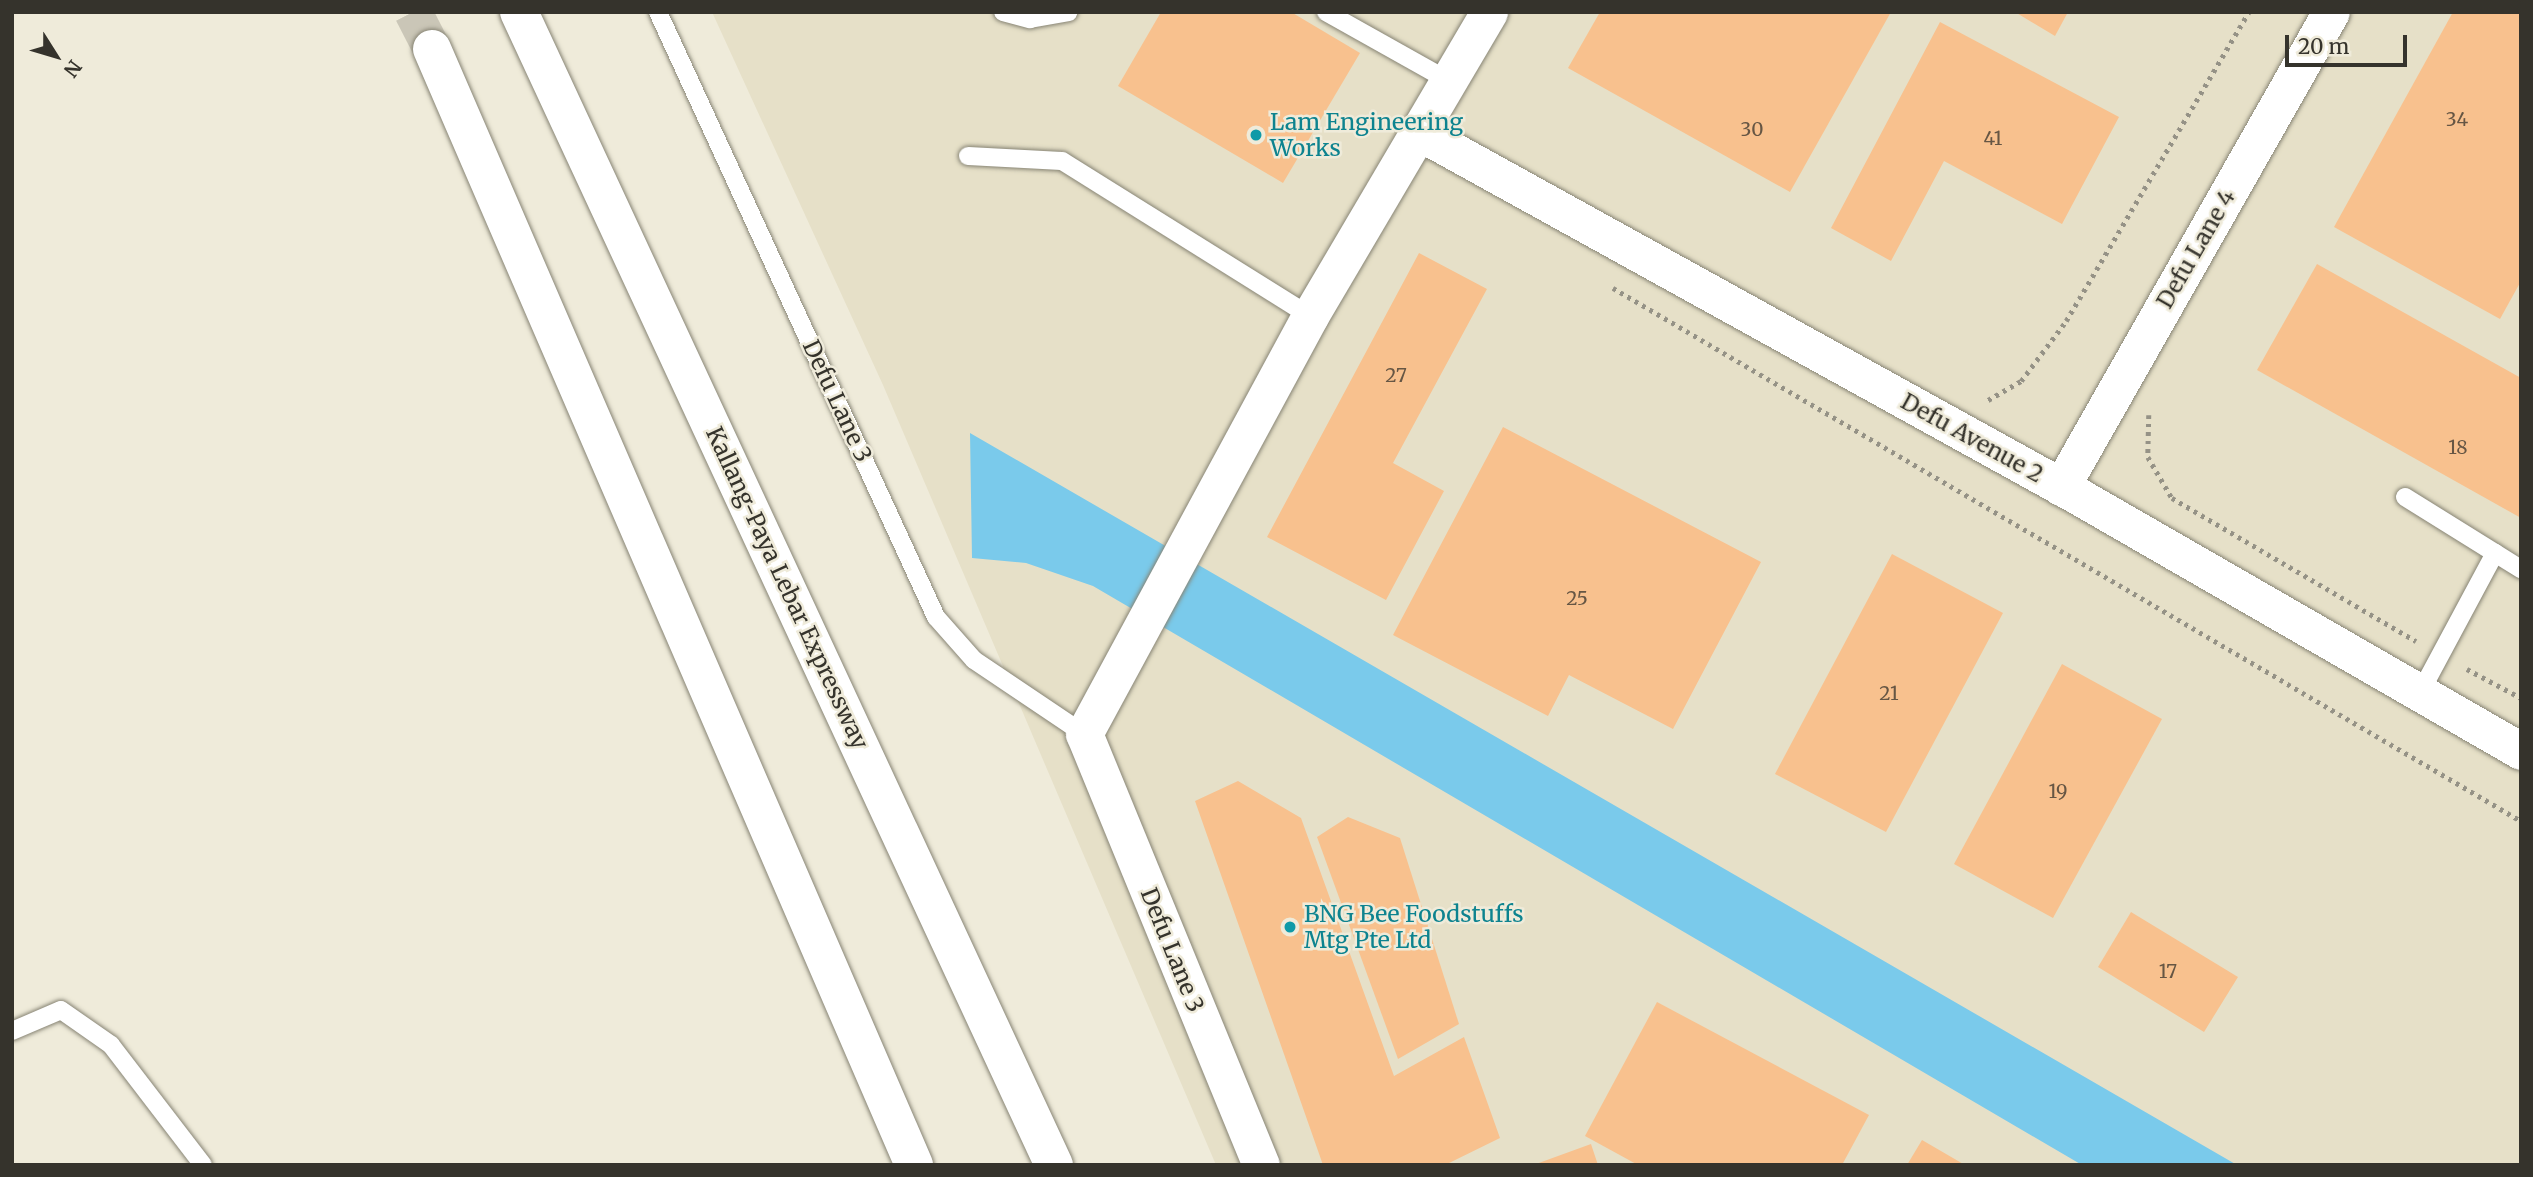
<!DOCTYPE html>
<html>
<head>
<meta charset="utf-8">
<style>
  body { margin:0 }
  #map { position:relative; width:2533px; height:1177px; overflow:hidden; background:#efebda; font-family:Merriweather,serif }
  div>[style] { position:absolute }
  .built>* { inset:0; background:#e6e0c8 }
  .water>* { inset:0; background:#7acaeb }
  .building>* { inset:0; background:#f8c18e }
  .highway-tunnel>* { height:38px; margin-top:-19px; transform-origin:0; background:repeating-linear-gradient(90deg,#cac6b7 0 38px,transparent 0 57px) }
  .path>* { height:4.5px; margin-top:-2.25px; transform-origin:0; background:repeating-linear-gradient(90deg,#959286 0 3.5px,transparent 0 8.5px) }
  .roads { filter:drop-shadow(0 0 2px #878474) drop-shadow(0 0 2px #878474) }
  .lane>* { height:18px; margin:-9px; padding:0 9px; transform-origin:9px; border-radius:9px; background:#fff }
  .street>* { height:37px; margin:-18.5px; padding:0 18.5px; transform-origin:18.5px; border-radius:18.5px; background:#fff }
  .highway>* { height:38px; margin:-19px; padding:0 19px; transform-origin:19px; border-radius:19px; background:#fff }
  .dots>* { width:19px; height:19px; translate:-50% -50%; box-sizing:border-box; border:4px solid #efebda; border-radius:50% }
  span { translate:-50% -50%; white-space:nowrap; text-align:center; line-height:1.15; -webkit-text-stroke:5px #efebda; paint-order:stroke }
  .number-label { font-size:19px; color:#665644 }
  .number-label span { -webkit-text-stroke-width:0 }
  .culture-label { font-size:23px; color:#0d838f }
  .left { translate:0 -50%; text-align:left }
  .street-label { font-size:23px; color:#35332c }
  .frame { position:absolute; inset:0; border:14px solid #35332c; pointer-events:none }
  .north { position:absolute; left:21px; top:21px; width:70px; height:70px; -webkit-text-stroke:5px #efebda; paint-order:stroke; rotate:127deg; font-size:19px; font-weight:700; line-height:28px; text-align:center; color:#35332c }
  .north::after { content:''; display:block; margin:auto; width:24px; height:32px; background:#35332c; clip-path:polygon(50% 0,100% 100%,50% 72%,0 100%) }
  .scale { position:absolute; left:2285px; top:35px; width:122px; height:32px; box-sizing:border-box; border:4px solid #35332c; border-top:0; padding-left:9px; font-size:21px; line-height:24px; white-space:nowrap; color:#35332c; -webkit-text-stroke:5px #efebda; paint-order:stroke }
</style>
</head>
<body>
<div id="map">
  <div class="built">
    <i style="clip-path:polygon(712px 12px,2521px 12px,2521px 1165px,1216px 1165px,883px 385px)"></i>
  </div>
  <div class="water">
    <i style="clip-path:polygon(970px 433px,2237px 1165px,2082px 1165px,1093px 586px,1026px 563px,972px 558px)"></i>
  </div>
  <div class="building">
    <i style="clip-path:polygon(1161px 12px,1291px 12px,1360px 53px,1283px 183px,1118px 86px)"></i>
    <i style="clip-path:polygon(1600px 12px,1891px 12px,1790px 192px,1568px 68px)"></i>
    <i style="clip-path:polygon(2015px 12px,2068px 12px,2055px 36px)"></i>
    <i style="clip-path:polygon(2453px 12px,2521px 12px,2521px 281px,2500px 319px,2334px 227px)"></i>
    <i style="clip-path:polygon(1940px 22px,2119px 117px,2062px 224px,1944px 161px,1891px 261px,1831px 228px)"></i>
    <i style="clip-path:polygon(1419px 253px,1487px 289px,1393px 463px,1444px 491px,1386px 600px,1267px 537px)"></i>
    <i style="clip-path:polygon(2317px 264px,2521px 378px,2521px 518px,2257px 370px)"></i>
    <i style="clip-path:polygon(1503px 427px,1761px 562px,1673px 729px,1569px 675px,1548px 716px,1393px 635px)"></i>
    <i style="clip-path:polygon(1892px 554px,2003px 613px,1886px 832px,1775px 774px)"></i>
    <i style="clip-path:polygon(2062px 664px,2162px 719px,2053px 918px,1954px 864px)"></i>
    <i style="clip-path:polygon(1238px 781px,1301px 818px,1394px 1076px,1464px 1037px,1500px 1138px,1445px 1165px,1323px 1165px,1195px 801px)"></i>
    <i style="clip-path:polygon(1348px 817px,1400px 838px,1459px 1024px,1398px 1059px,1317px 837px)"></i>
    <i style="clip-path:polygon(2131px 912px,2238px 977px,2204px 1032px,2098px 967px)"></i>
    <i style="clip-path:polygon(1657px 1002px,1869px 1115px,1842px 1165px,1638px 1165px,1585px 1136px)"></i>
    <i style="clip-path:polygon(1922px 1140px,1965px 1165px,1907px 1165px)"></i>
    <i style="clip-path:polygon(1591px 1144px,1598px 1165px,1536px 1165px,1536px 1164px)"></i>
  </div>
  <div class="highway-tunnel">
    <i style="left:413px;top:12px;width:42px;rotate:62.8deg"></i>
  </div>
  <div class="path">
    <i style="left:1613px;top:288px;width:1053px;rotate:30.41deg"></i>
    <i style="left:1988px;top:400px;width:38px;rotate:-30deg"></i>
    <i style="left:2021px;top:381px;width:75px;rotate:-53.1deg"></i>
    <i style="left:2066px;top:321px;width:359px;rotate:-59.4deg"></i>
    <i style="left:2149px;top:415px;width:42px;rotate:91.4deg"></i>
    <i style="left:2148px;top:457px;width:48px;rotate:59.7deg"></i>
    <i style="left:2172px;top:498px;width:283px;rotate:30.4deg"></i>
    <i style="left:2467px;top:669px;width:61px;rotate:28.2deg"></i>
  </div>
  <div class="roads">
    <div class="lane">
      <i style="left:658px;top:12px;width:666px;rotate:65.32deg"></i>
      <i style="left:936px;top:617px;width:57px;rotate:48.5deg"></i>
      <i style="left:974px;top:660px;width:133px;rotate:33.9deg"></i>
      <i style="left:1003px;top:12px;width:28px;rotate:15deg"></i>
      <i style="left:1030px;top:19px;width:39px;rotate:-10deg"></i>
      <i style="left:1326px;top:12px;width:141px;rotate:29.3deg"></i>
      <i style="left:968px;top:156px;width:94px;rotate:3deg"></i>
      <i style="left:1062px;top:161px;width:292px;rotate:32deg"></i>
      <i style="left:2405px;top:497px;width:106px;rotate:31.9deg"></i>
      <i style="left:2495px;top:553px;width:159px;rotate:118.2deg"></i>
      <i style="left:2495px;top:553px;width:31px;rotate:32deg"></i>
      <i style="left:12px;top:1031px;width:53px;rotate:-23.2deg"></i>
      <i style="left:61px;top:1010px;width:61px;rotate:35deg"></i>
      <i style="left:111px;top:1045px;width:151px;rotate:52.5deg"></i>
    </div>
    <div class="street">
      <i style="left:1419px;top:132px;width:753px;rotate:28.91deg"></i>
      <i style="left:2078px;top:496px;width:511px;rotate:29.93deg"></i>
      <i style="left:2061px;top:487px;width:546px;rotate:-60.39deg"></i>
      <i style="left:1261px;top:1165px;width:466px;rotate:-112.3deg"></i>
      <i style="left:1084px;top:734px;width:475px;rotate:-61.6deg"></i>
      <i style="left:1310px;top:316px;width:353px;rotate:-59.5deg"></i>
    </div>
    <div class="highway">
      <i style="left:519px;top:12px;width:1271px;rotate:65.11deg"></i>
      <i style="left:432px;top:49px;width:1216px;rotate:66.64deg"></i>
    </div>
  </div>
  <div class="dots">
    <i style="left:1256px;top:135px;background:#0f9aa8"></i>
    <i style="left:1290px;top:927px;background:#0f9aa8"></i>
  </div>
  <div class="number-label">
    <span style="left:2457px;top:120px">34</span>
    <span style="left:1752px;top:130px">30</span>
    <span style="left:1993px;top:139px">41</span>
    <span style="left:1396px;top:376px">27</span>
    <span style="left:2458px;top:448px">18</span>
    <span style="left:1577px;top:599px">25</span>
    <span style="left:1889px;top:694px">21</span>
    <span style="left:2058px;top:792px">19</span>
    <span style="left:2168px;top:972px">17</span>
  </div>
  <div class="culture-label">
    <span class="left" style="left:1270px;top:135px">Lam Engineering<br>Works</span>
    <span class="left" style="left:1304px;top:927px">BNG Bee Foodstuffs<br>Mtg Pte Ltd</span>
  </div>
  <div class="street-label">
    <span style="left:2196px;top:249px;rotate:-60deg">Defu Lane 4</span>
    <span style="left:837px;top:401px;rotate:65deg">Defu Lane 3</span>
    <span style="left:1972px;top:438px;rotate:29deg">Defu Avenue 2</span>
    <span style="left:787px;top:588px;rotate:65deg">Kallang-Paya Lebar Expressway</span>
    <span style="left:1172px;top:950px;rotate:68deg">Defu Lane 3</span>
  </div>
  <div class="frame"></div>
  <div class="north">N</div>
  <div class="scale">20 m</div>
</div>
</body>
</html>
